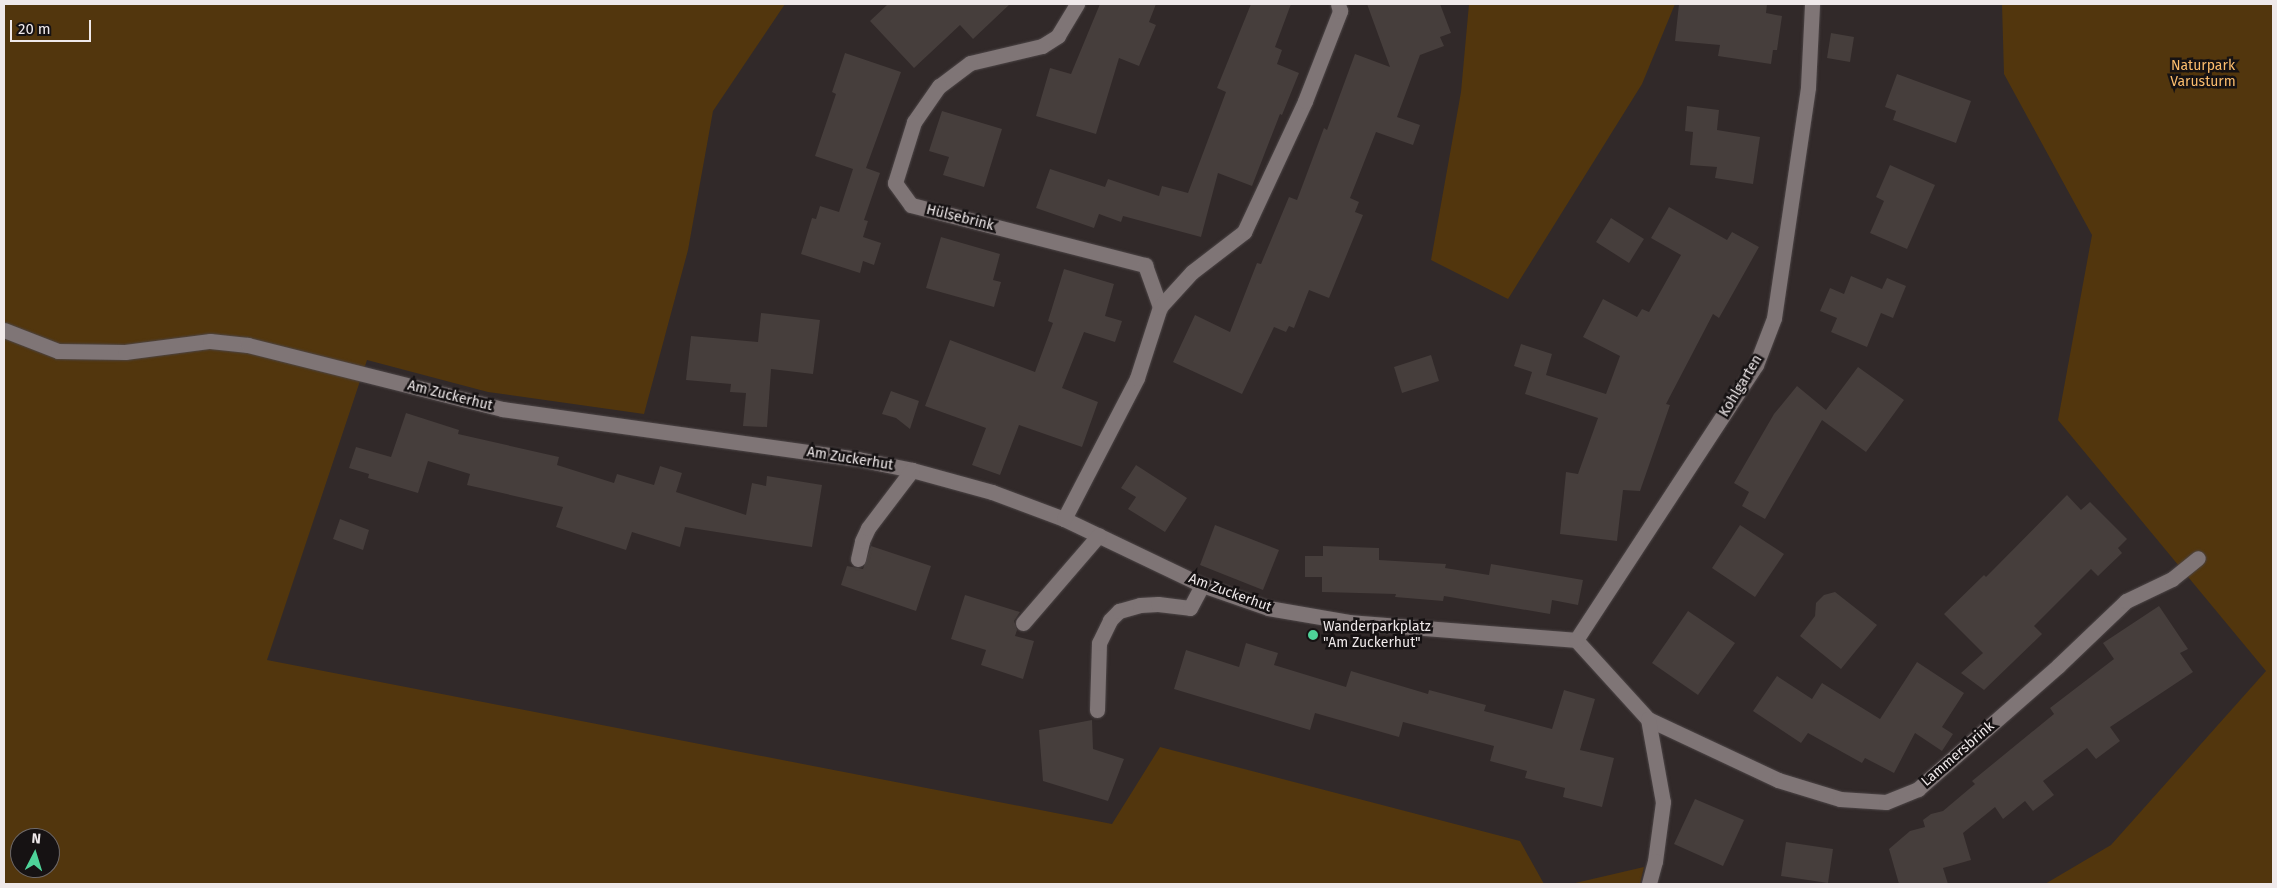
<!DOCTYPE html>
<html>
<head>
<meta charset="utf-8">
<style>
  body { margin:0 }
  #map { position:relative; width:2277px; height:888px; overflow:hidden; background:#312929; font-family:"Fira Sans",sans-serif }
  div>[style] { position:absolute }
  .green>* { inset:0; background:#52360d }
  .building>* { inset:0; background:#463e3c }
  .roads { filter:drop-shadow(0 0 1px #4c4546) drop-shadow(0 0 1px #4c4546) }
  .minor>* { height:15px; margin:-7.5px; padding:0 7.5px; transform-origin:7.5px; border-radius:7.5px; background:#7f7576 }
  .dots>* { width:14px; height:14px; translate:-50% -50%; box-sizing:border-box; border:2px solid #161213; border-radius:50% }
  span { translate:-50% -50%; white-space:nowrap; text-align:center; line-height:1.15; -webkit-text-stroke:5px #161213; paint-order:stroke }
  .park-label { font-size:14px; color:#fcbd6d }
  .street-label { font-size:14px; color:#efe9ea }
  .poi-label { font-size:14px; color:#efe9ea }
  .left { translate:0 -50%; text-align:left }
  .frame { position:absolute; inset:0; border:5px solid #efe9ea; pointer-events:none }
  .north { position:absolute; left:10px; top:828px; width:50px; height:50px; box-sizing:border-box; background:#161213; border:1px solid #6d6869; border-radius:50%; rotate:5deg; font-size:14px; font-weight:700; line-height:20px; text-align:center; color:#efe9ea }
  .north::after { content:''; display:block; margin:auto; width:18px; height:22px; background:#4ed399; clip-path:polygon(50% 0,100% 100%,50% 72%,0 100%) }
  .scale { position:absolute; left:10px; top:20px; width:81px; height:22px; box-sizing:border-box; border:2px solid #efe9ea; border-top:0; padding-left:6px; font-size:15px; line-height:18px; white-space:nowrap; color:#efe9ea; -webkit-text-stroke:4px #161213; paint-order:stroke }
</style>
</head>
<body>
<div id="map">
  <div class="green">
    <i style="clip-path:polygon(evenodd,4px 4px,785px 4px,713px 111px,688px 250px,644px 414px,488px 392px,367px 360px,267px 660px,1112px 824px,1160px 747px,1520px 841px,1544px 884px,4px 884px,4px 4px,20px 838px,50px 838px,50px 868px,20px 868px,20px 838px)"></i>
    <i style="clip-path:polygon(1469px 4px,1675px 4px,1642px 84px,1508px 299px,1431px 260px,1461px 92px)"></i>
    <i style="clip-path:polygon(2002px 4px,2273px 4px,2273px 884px,2045px 884px,2111px 845px,2266px 671px,2058px 420px,2092px 235px,2004px 74px)"></i>
    <i style="clip-path:polygon(1644px 867px,1640px 884px,1571px 884px)"></i>
  </div>
  <div class="building">
    <i style="clip-path:polygon(888px 4px,1010px 4px,973px 39px,960px 25px,914px 68px,870px 21px)"></i>
    <i style="clip-path:polygon(1100px 4px,1156px 4px,1149px 22px,1156px 25px,1139px 66px,1119px 58px,1096px 134px,1036px 116px,1050px 68px,1071px 74px)"></i>
    <i style="clip-path:polygon(1251px 4px,1291px 4px,1275px 47px,1282px 50px,1277px 64px,1299px 73px,1282px 115px,1280px 114px,1252px 186px,1218px 173px,1201px 237px,1123px 216px,1121px 222px,1099px 214px,1094px 228px,1036px 208px,1050px 169px,1105px 187px,1108px 179px,1159px 196px,1162px 186px,1188px 193px,1226px 92px,1217px 88px)"></i>
    <i style="clip-path:polygon(1367px 4px,1440px 4px,1451px 33px,1440px 37px,1444px 46px,1420px 55px,1397px 117px,1420px 125px,1413px 145px,1376px 132px,1350px 198px,1359px 202px,1355px 212px,1363px 215px,1329px 298px,1309px 290px,1294px 328px,1289px 326px,1286px 332px,1274px 327px,1242px 394px,1173px 362px,1195px 315px,1230px 332px,1257px 263px,1261px 264px,1289px 197px,1297px 200px,1324px 128px,1327px 130px,1355px 54px,1390px 67px)"></i>
    <i style="clip-path:polygon(1679px 4px,1767px 4px,1766px 13px,1782px 16px,1777px 50px,1773px 50px,1771px 64px,1718px 56px,1720px 45px,1675px 41px)"></i>
    <i style="clip-path:polygon(1831px 33px,1854px 37px,1850px 62px,1827px 58px)"></i>
    <i style="clip-path:polygon(845px 53px,901px 72px,866px 168px,880px 173px,864px 220px,868px 221px,863px 237px,881px 243px,874px 265px,863px 261px,860px 273px,801px 254px,812px 218px,816px 219px,820px 206px,839px 212px,853px 169px,815px 156px,836px 94px,832px 92px)"></i>
    <i style="clip-path:polygon(1897px 74px,1971px 101px,1956px 143px,1893px 120px,1896px 111px,1885px 107px)"></i>
    <i style="clip-path:polygon(1687px 106px,1719px 110px,1717px 130px,1760px 137px,1753px 184px,1715px 178px,1717px 167px,1690px 165px,1693px 132px,1685px 131px)"></i>
    <i style="clip-path:polygon(942px 111px,1002px 129px,984px 187px,943px 175px,949px 157px,929px 151px)"></i>
    <i style="clip-path:polygon(1890px 165px,1935px 185px,1907px 249px,1870px 233px,1884px 201px,1876px 197px)"></i>
    <i style="clip-path:polygon(1669px 207px,1727px 240px,1732px 232px,1759px 247px,1719px 318px,1713px 314px,1666px 404px,1670px 405px,1640px 491px,1623px 490px,1617px 541px,1560px 534px,1566px 472px,1578px 474px,1598px 418px,1525px 394px,1532px 372px,1514px 366px,1521px 344px,1552px 354px,1546px 375px,1606px 394px,1620px 356px,1583px 337px,1603px 299px,1637px 317px,1642px 309px,1649px 312px,1681px 255px,1651px 238px)"></i>
    <i style="clip-path:polygon(1611px 218px,1644px 239px,1629px 263px,1596px 242px)"></i>
    <i style="clip-path:polygon(941px 237px,1000px 254px,993px 280px,1001px 282px,994px 307px,926px 288px)"></i>
    <i style="clip-path:polygon(1064px 269px,1114px 284px,1105px 316px,1122px 321px,1115px 342px,1084px 332px,1062px 388px,1098px 402px,1082px 447px,1019px 425px,1000px 475px,972px 465px,986px 428px,925px 406px,950px 340px,1035px 372px,1053px 323px,1048px 321px)"></i>
    <i style="clip-path:polygon(1851px 276px,1882px 289px,1887px 278px,1906px 286px,1893px 318px,1881px 313px,1867px 347px,1831px 332px,1837px 318px,1820px 311px,1830px 288px,1844px 294px)"></i>
    <i style="clip-path:polygon(761px 313px,820px 320px,813px 374px,771px 369px,767px 427px,743px 426px,746px 393px,730px 392px,731px 384px,686px 380px,691px 336px,758px 342px)"></i>
    <i style="clip-path:polygon(1431px 355px,1439px 381px,1402px 393px,1394px 367px)"></i>
    <i style="clip-path:polygon(1858px 367px,1904px 400px,1866px 452px,1822px 420px,1765px 519px,1742px 506px,1749px 492px,1734px 483px,1774px 414px,1797px 386px,1826px 410px)"></i>
    <i style="clip-path:polygon(891px 391px,919px 401px,910px 429px,896px 418px,882px 414px)"></i>
    <i style="clip-path:polygon(406px 413px,459px 430px,458px 434px,559px 457px,557px 465px,614px 483px,617px 474px,654px 485px,660px 466px,682px 473px,676px 492px,746px 515px,752px 483px,766px 486px,767px 476px,822px 485px,812px 547px,685px 527px,680px 547px,632px 532px,626px 550px,556px 527px,563px 507px,467px 485px,470px 474px,428px 461px,418px 493px,368px 478px,369px 474px,349px 468px,356px 447px,391px 457px)"></i>
    <i style="clip-path:polygon(1136px 465px,1187px 498px,1165px 532px,1128px 509px,1136px 497px,1121px 488px)"></i>
    <i style="clip-path:polygon(2067px 495px,2081px 510px,2090px 502px,2127px 539px,2118px 548px,2122px 553px,2098px 576px,2091px 569px,2034px 626px,2042px 634px,1984px 690px,1961px 673px,1983px 653px,1944px 614px,1984px 575px,1986px 577px)"></i>
    <i style="clip-path:polygon(340px 519px,369px 530px,363px 550px,333px 539px)"></i>
    <i style="clip-path:polygon(1215px 525px,1279px 550px,1263px 590px,1200px 565px)"></i>
    <i style="clip-path:polygon(1740px 525px,1784px 554px,1755px 597px,1712px 568px)"></i>
    <i style="clip-path:polygon(871px 546px,931px 566px,916px 611px,841px 585px,847px 566px,863px 569px)"></i>
    <i style="clip-path:polygon(1323px 546px,1379px 548px,1379px 560px,1446px 564px,1445px 568px,1489px 575px,1491px 564px,1583px 580px,1578px 605px,1552px 600px,1550px 614px,1444px 596px,1443px 601px,1395px 597px,1396px 594px,1322px 592px,1322px 577px,1305px 577px,1305px 556px,1323px 556px)"></i>
    <i style="clip-path:polygon(1835px 592px,1877px 625px,1841px 669px,1800px 636px,1815px 616px,1816px 603px,1824px 595px)"></i>
    <i style="clip-path:polygon(965px 595px,1020px 612px,1014px 621px,1017px 630px,1015px 636px,1034px 641px,1023px 679px,981px 665px,986px 650px,951px 639px)"></i>
    <i style="clip-path:polygon(2159px 606px,2188px 649px,2180px 653px,2193px 672px,2110px 727px,2120px 741px,2096px 759px,2087px 748px,2043px 781px,2054px 795px,2033px 811px,2025px 801px,2003px 819px,1995px 807px,1963px 833px,1971px 860px,1943px 868px,1948px 884px,1899px 884px,1889px 849px,1910px 831px,1925px 827px,1923px 820px,1931px 814px,1943px 811px,1975px 784px,1972px 781px,2054px 714px,2050px 708px,2114px 659px,2103px 643px)"></i>
    <i style="clip-path:polygon(1688px 611px,1735px 643px,1698px 695px,1652px 663px)"></i>
    <i style="clip-path:polygon(1246px 643px,1278px 653px,1274px 665px,1346px 687px,1351px 671px,1428px 694px,1429px 690px,1486px 705px,1484px 711px,1552px 729px,1564px 690px,1595px 699px,1580px 750px,1614px 758px,1602px 807px,1563px 797px,1565px 788px,1525px 778px,1527px 771px,1490px 761px,1494px 746px,1403px 722px,1399px 737px,1315px 713px,1310px 730px,1174px 689px,1186px 650px,1239px 667px)"></i>
    <i style="clip-path:polygon(1917px 662px,1964px 693px,1942px 727px,1953px 734px,1942px 751px,1915px 733px,1894px 773px,1865px 758px,1862px 763px,1808px 733px,1801px 743px,1753px 711px,1777px 676px,1812px 699px,1822px 683px,1880px 719px)"></i>
    <i style="clip-path:polygon(1092px 720px,1093px 749px,1124px 759px,1108px 801px,1043px 781px,1039px 730px)"></i>
    <i style="clip-path:polygon(1695px 799px,1744px 820px,1723px 866px,1674px 844px)"></i>
    <i style="clip-path:polygon(1786px 842px,1833px 849px,1828px 883px,1781px 876px)"></i>
  </div>
  <div class="roads">
    <div class="minor">
      <i style="left:1077px;top:4px;width:37px;rotate:121deg"></i>
      <i style="left:1058px;top:36px;width:19px;rotate:148deg"></i>
      <i style="left:1042px;top:46px;width:74px;rotate:166.7deg"></i>
      <i style="left:970px;top:63px;width:39px;rotate:143deg"></i>
      <i style="left:939px;top:86px;width:44px;rotate:124.8deg"></i>
      <i style="left:914px;top:122px;width:64px;rotate:107.3deg"></i>
      <i style="left:895px;top:183px;width:27px;rotate:54deg"></i>
      <i style="left:911px;top:205px;width:242px;rotate:14.4deg"></i>
      <i style="left:1145px;top:265px;width:45px;rotate:70.3deg"></i>
      <i style="left:4px;top:330px;width:58px;rotate:21.3deg"></i>
      <i style="left:58px;top:351px;width:67px;rotate:0.9deg"></i>
      <i style="left:125px;top:352px;width:86px;rotate:-7.4deg"></i>
      <i style="left:210px;top:341px;width:38px;rotate:6deg"></i>
      <i style="left:248px;top:345px;width:262px;rotate:14.1deg"></i>
      <i style="left:502px;top:409px;width:359px;rotate:8deg"></i>
      <i style="left:858px;top:459px;width:55px;rotate:11.5deg"></i>
      <i style="left:912px;top:470px;width:83px;rotate:15.4deg"></i>
      <i style="left:992px;top:492px;width:77px;rotate:20.6deg"></i>
      <i style="left:1064px;top:519px;width:153px;rotate:25.6deg"></i>
      <i style="left:1202px;top:585px;width:70px;rotate:19.2deg"></i>
      <i style="left:1268px;top:608px;width:82px;rotate:9.8deg"></i>
      <i style="left:1349px;top:622px;width:228px;rotate:4.5deg"></i>
      <i style="left:1576px;top:640px;width:107px;rotate:47.7deg"></i>
      <i style="left:1648px;top:719px;width:144px;rotate:25.1deg"></i>
      <i style="left:1778px;top:780px;width:65px;rotate:17deg"></i>
      <i style="left:1840px;top:799px;width:46px;rotate:3.7deg"></i>
      <i style="left:1886px;top:802px;width:35px;rotate:-22deg"></i>
      <i style="left:1918px;top:789px;width:186px;rotate:-41.3deg"></i>
      <i style="left:2058px;top:666px;width:94px;rotate:-43.7deg"></i>
      <i style="left:2126px;top:601px;width:51px;rotate:-25.6deg"></i>
      <i style="left:2172px;top:579px;width:33px;rotate:-39deg"></i>
      <i style="left:1064px;top:519px;width:159px;rotate:-62.6deg"></i>
      <i style="left:1137px;top:378px;width:75px;rotate:-72.1deg"></i>
      <i style="left:1160px;top:307px;width:47px;rotate:-47.6deg"></i>
      <i style="left:1192px;top:272px;width:66px;rotate:-37.6deg"></i>
      <i style="left:1244px;top:232px;width:145px;rotate:-65deg"></i>
      <i style="left:1305px;top:101px;width:97px;rotate:-68.7deg"></i>
      <i style="left:1340px;top:11px;width:7px;rotate:-106deg"></i>
      <i style="left:858px;top:559px;width:18px;rotate:-77deg"></i>
      <i style="left:862px;top:541px;width:14px;rotate:-65deg"></i>
      <i style="left:868px;top:528px;width:73px;rotate:-52.8deg"></i>
      <i style="left:1023px;top:623px;width:116px;rotate:-49.2deg"></i>
      <i style="left:1576px;top:640px;width:329px;rotate:-56.8deg"></i>
      <i style="left:1756px;top:365px;width:50px;rotate:-69deg"></i>
      <i style="left:1774px;top:318px;width:233px;rotate:-81.6deg"></i>
      <i style="left:1808px;top:87px;width:83px;rotate:-87.2deg"></i>
      <i style="left:1097px;top:710px;width:67px;rotate:-88.3deg"></i>
      <i style="left:1099px;top:643px;width:25px;rotate:-64deg"></i>
      <i style="left:1110px;top:620px;width:13px;rotate:-45deg"></i>
      <i style="left:1119px;top:611px;width:22px;rotate:-16deg"></i>
      <i style="left:1140px;top:605px;width:18px;rotate:-3deg"></i>
      <i style="left:1158px;top:604px;width:32px;rotate:7deg"></i>
      <i style="left:1190px;top:608px;width:26px;rotate:-62deg"></i>
      <i style="left:1648px;top:719px;width:84px;rotate:79.8deg"></i>
      <i style="left:1663px;top:802px;width:60px;rotate:97.7deg"></i>
      <i style="left:1655px;top:861px;width:24px;rotate:105deg"></i>
    </div>
  </div>
  <div class="dots">
    <i style="left:1313px;top:635px;background:#4ed399"></i>
  </div>
  <div class="park-label">
    <span style="left:2203px;top:74px">Naturpark<br>Varusturm</span>
  </div>
  <div class="street-label">
    <span style="left:960px;top:218px;rotate:14deg">Hülsebrink</span>
    <span style="left:1741px;top:386px;rotate:-59deg">Kohlgarten</span>
    <span style="left:450px;top:396px;rotate:14deg">Am Zuckerhut</span>
    <span style="left:850px;top:459px;rotate:9deg">Am Zuckerhut</span>
    <span style="left:1230px;top:593px;rotate:20deg">Am Zuckerhut</span>
    <span style="left:1958px;top:754px;rotate:-41deg">Lammersbrink</span>
  </div>
  <div class="poi-label">
    <span class="left" style="left:1323px;top:635px">Wanderparkplatz<br>"Am Zuckerhut"</span>
  </div>
  <div class="frame"></div>
  <div class="north">N</div>
  <div class="scale">20 m</div>
</div>
</body>
</html>
